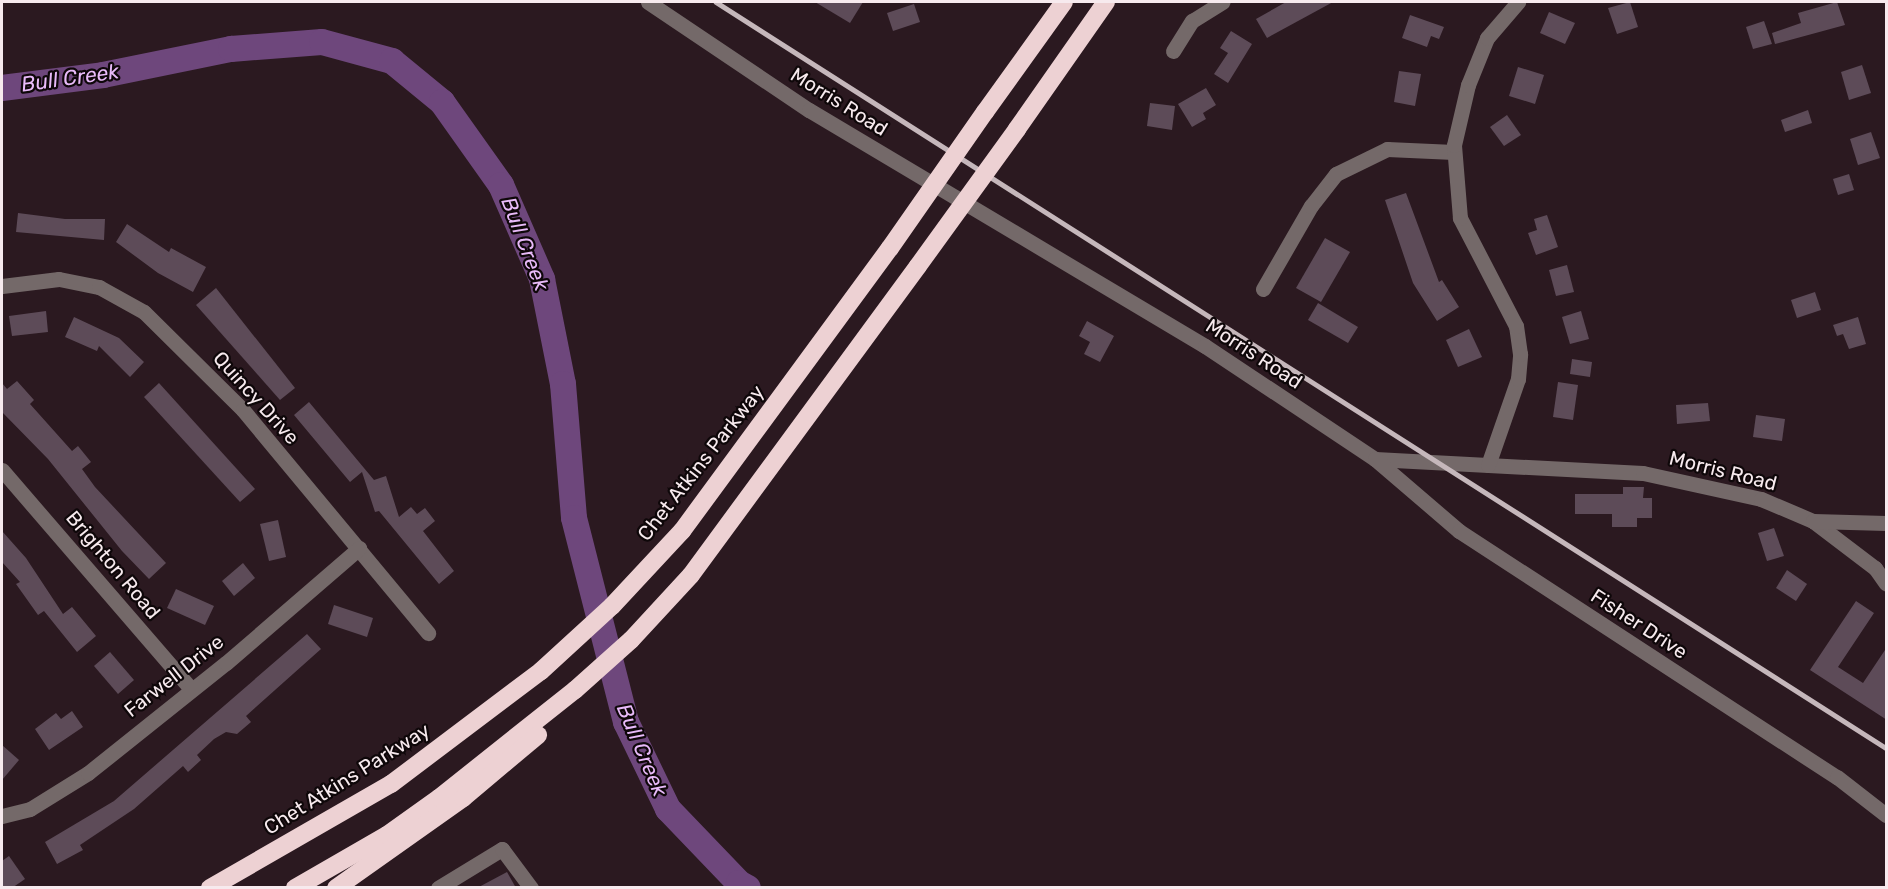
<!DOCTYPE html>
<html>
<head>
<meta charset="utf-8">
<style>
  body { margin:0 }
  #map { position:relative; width:1888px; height:889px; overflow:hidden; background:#2b1920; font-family:Rubik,sans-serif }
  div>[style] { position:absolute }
  .river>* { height:26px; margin:-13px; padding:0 13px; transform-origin:13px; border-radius:13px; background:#6e477c }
  .building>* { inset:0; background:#5d4b58 }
  .minor>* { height:15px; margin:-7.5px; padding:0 7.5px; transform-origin:7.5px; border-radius:7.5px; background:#746969 }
  .highway>* { height:18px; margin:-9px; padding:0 9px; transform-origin:9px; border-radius:9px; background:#edd1d3 }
  .rail>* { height:4.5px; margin:-2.25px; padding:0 2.25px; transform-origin:2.25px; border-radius:2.25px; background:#c5b7bb }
  .highway-bridge>* { height:18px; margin:-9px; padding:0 9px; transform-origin:9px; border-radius:9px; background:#edd1d3 }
  span { translate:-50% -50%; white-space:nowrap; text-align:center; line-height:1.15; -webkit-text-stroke:4.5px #0e0709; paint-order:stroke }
  .street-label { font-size:20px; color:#f7eaee }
  .water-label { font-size:21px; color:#e8baf9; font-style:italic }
  .frame { position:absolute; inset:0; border:3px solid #f7eaee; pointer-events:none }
</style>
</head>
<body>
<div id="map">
  <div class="river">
    <i style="left:2px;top:88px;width:102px;rotate:-7.3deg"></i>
    <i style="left:103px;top:75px;width:131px;rotate:-11.5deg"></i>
    <i style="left:231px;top:49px;width:91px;rotate:-4.4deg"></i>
    <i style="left:322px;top:42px;width:73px;rotate:15.2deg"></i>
    <i style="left:392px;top:61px;width:65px;rotate:39.4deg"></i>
    <i style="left:442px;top:102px;width:102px;rotate:54.6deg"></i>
    <i style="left:501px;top:185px;width:103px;rotate:66.4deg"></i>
    <i style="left:542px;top:279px;width:107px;rotate:78.7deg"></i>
    <i style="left:563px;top:384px;width:134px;rotate:85.3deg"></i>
    <i style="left:574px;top:518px;width:211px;rotate:75.7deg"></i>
    <i style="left:626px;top:722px;width:97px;rotate:64.2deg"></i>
    <i style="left:668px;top:809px;width:103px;rotate:46.2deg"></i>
    <i style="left:739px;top:883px;width:10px;rotate:29deg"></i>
  </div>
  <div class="building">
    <i style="clip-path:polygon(815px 2px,863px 2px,850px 23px)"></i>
    <i style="clip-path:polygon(1286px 2px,1333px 2px,1267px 38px,1256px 19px)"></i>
    <i style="clip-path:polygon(1630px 2px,1638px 27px,1617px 34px,1608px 8px)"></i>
    <i style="clip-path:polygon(1837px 2px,1845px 25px,1775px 44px,1772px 33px,1801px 23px,1798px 13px)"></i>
    <i style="clip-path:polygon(914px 4px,920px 22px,893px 31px,887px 13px)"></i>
    <i style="clip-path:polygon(1549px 12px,1575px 23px,1565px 44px,1540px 33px)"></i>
    <i style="clip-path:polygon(1410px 15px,1444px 27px,1439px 39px,1431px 36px,1427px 47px,1402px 38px)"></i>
    <i style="clip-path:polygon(1764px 21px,1772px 44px,1753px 49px,1746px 27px)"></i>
    <i style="clip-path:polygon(1231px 31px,1252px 44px,1228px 83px,1214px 74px,1228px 53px,1220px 48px)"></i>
    <i style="clip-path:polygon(1862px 65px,1871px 93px,1849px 100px,1841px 72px)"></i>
    <i style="clip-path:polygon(1518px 67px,1544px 75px,1535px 104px,1509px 96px)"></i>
    <i style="clip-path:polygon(1399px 71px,1421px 74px,1415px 106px,1394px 102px)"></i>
    <i style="clip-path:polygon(1206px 88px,1216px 105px,1203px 113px,1206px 119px,1192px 127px,1178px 104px)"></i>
    <i style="clip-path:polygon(1150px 103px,1175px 106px,1172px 130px,1147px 126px)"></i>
    <i style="clip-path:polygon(1808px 110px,1812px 123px,1785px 132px,1781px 120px)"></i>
    <i style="clip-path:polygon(1507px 115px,1521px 135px,1504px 146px,1490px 127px)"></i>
    <i style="clip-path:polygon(1871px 132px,1880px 158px,1858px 165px,1850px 139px)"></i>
    <i style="clip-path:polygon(1849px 174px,1854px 190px,1838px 195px,1833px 179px)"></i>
    <i style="clip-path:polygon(1406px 193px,1439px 282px,1442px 280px,1459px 307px,1437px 321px,1413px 283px,1385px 200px)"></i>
    <i style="clip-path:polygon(18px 213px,65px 219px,105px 219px,104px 240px,16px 232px)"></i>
    <i style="clip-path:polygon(1547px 215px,1558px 247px,1536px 255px,1528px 233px,1537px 230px,1534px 219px)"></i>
    <i style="clip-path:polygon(127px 224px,169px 252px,171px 248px,206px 267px,193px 292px,158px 273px,116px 242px)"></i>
    <i style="clip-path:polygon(1325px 238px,1350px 252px,1321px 302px,1296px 288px)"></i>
    <i style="clip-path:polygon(1567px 265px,1574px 292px,1556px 296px,1549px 270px)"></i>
    <i style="clip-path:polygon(216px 288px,295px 388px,280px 400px,196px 305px)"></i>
    <i style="clip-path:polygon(1815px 292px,1821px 310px,1797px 318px,1791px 300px)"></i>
    <i style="clip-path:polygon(1318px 303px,1358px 327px,1348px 343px,1308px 320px)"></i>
    <i style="clip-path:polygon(46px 311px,48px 332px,12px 336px,9px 316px)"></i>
    <i style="clip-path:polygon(1581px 311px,1589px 339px,1570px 344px,1562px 317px)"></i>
    <i style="clip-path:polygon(74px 317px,119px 338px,144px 362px,130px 377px,99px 346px,97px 351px,65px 337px)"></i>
    <i style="clip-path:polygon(1858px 317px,1866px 344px,1849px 349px,1843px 334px,1837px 336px,1833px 325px)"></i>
    <i style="clip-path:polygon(1087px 321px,1114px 336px,1100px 362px,1084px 354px,1090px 342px,1079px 336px)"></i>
    <i style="clip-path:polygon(1469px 329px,1482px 357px,1458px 367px,1446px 340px)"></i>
    <i style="clip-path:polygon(1572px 359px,1592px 362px,1590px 377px,1570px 374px)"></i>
    <i style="clip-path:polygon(17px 381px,34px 400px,30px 404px,72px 451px,78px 446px,91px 462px,82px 469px,95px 487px,166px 563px,149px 579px,122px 551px,48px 459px,2px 412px,2px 383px,7px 389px)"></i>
    <i style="clip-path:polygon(1558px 382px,1578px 385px,1573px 420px,1553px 417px)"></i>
    <i style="clip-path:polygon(159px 383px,255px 489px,240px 502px,144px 397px)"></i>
    <i style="clip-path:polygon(309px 402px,374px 480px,386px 476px,399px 517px,411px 507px,417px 514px,425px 508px,435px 521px,423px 531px,454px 571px,439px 584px,379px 511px,375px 512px,362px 472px,350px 482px,294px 415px)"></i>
    <i style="clip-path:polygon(1708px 403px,1710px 421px,1677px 424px,1676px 405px)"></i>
    <i style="clip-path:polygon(1756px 415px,1785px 419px,1782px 441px,1753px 437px)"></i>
    <i style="clip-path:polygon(1623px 487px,1644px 487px,1643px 498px,1652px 498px,1652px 518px,1637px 518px,1637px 527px,1612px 527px,1612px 514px,1575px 514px,1575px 494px,1623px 494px)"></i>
    <i style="clip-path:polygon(278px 520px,286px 557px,269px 561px,260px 524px)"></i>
    <i style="clip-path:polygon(1774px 528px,1784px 556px,1767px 561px,1758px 533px)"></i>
    <i style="clip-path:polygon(2px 531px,26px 558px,63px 614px,72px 607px,96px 636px,77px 652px,44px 611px,38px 615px,16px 584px,20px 582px,2px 562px)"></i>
    <i style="clip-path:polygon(243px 563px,255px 578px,234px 596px,222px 581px)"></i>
    <i style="clip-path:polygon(1787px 570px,1807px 584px,1796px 601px,1776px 588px)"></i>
    <i style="clip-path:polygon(176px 589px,214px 606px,205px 625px,167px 608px)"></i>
    <i style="clip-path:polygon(1856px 601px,1874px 613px,1838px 667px,1863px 683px,1887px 647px,1887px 720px,1810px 670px)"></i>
    <i style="clip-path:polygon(334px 605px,373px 618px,367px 637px,328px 624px)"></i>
    <i style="clip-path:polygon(307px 634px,321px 649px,246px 716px,251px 722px,237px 734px,226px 732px,214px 739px,197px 755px,201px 760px,188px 772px,183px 766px,134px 809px,80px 845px,83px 850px,57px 864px,45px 842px,114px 801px)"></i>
    <i style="clip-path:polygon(110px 652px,134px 680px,118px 694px,94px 666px)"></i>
    <i style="clip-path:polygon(72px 711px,83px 727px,49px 750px,35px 729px,56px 713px,61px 719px)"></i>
    <i style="clip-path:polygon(2px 745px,19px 760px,2px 780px)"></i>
    <i style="clip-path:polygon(9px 856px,25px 879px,12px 888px,2px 888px,2px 861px)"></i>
    <i style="clip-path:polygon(507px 872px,516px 888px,477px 888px)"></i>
  </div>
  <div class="minor">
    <i style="left:648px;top:2px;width:194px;rotate:33.9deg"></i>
    <i style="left:809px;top:110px;width:461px;rotate:30.8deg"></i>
    <i style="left:1205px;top:346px;width:204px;rotate:33.6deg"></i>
    <i style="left:1375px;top:459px;width:268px;rotate:3deg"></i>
    <i style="left:1643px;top:473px;width:121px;rotate:12.4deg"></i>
    <i style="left:1761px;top:499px;width:56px;rotate:22.9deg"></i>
    <i style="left:1813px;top:521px;width:78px;rotate:37.2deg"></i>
    <i style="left:1875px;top:568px;width:19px;rotate:55deg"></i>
    <i style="left:1173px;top:51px;width:36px;rotate:-58deg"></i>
    <i style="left:1192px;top:21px;width:36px;rotate:-32deg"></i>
    <i style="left:2px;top:286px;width:57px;rotate:-7deg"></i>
    <i style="left:59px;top:279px;width:41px;rotate:11.3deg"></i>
    <i style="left:99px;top:287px;width:51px;rotate:29.1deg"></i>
    <i style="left:144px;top:312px;width:139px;rotate:44.7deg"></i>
    <i style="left:243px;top:410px;width:290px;rotate:50.3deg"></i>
    <i style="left:1263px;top:289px;width:96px;rotate:-60deg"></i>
    <i style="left:1311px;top:206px;width:41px;rotate:-52deg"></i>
    <i style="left:1336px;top:174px;width:57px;rotate:-26.1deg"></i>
    <i style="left:1387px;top:149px;width:67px;rotate:2.6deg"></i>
    <i style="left:1375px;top:459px;width:111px;rotate:40.6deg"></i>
    <i style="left:1459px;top:531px;width:451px;rotate:33.1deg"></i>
    <i style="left:1837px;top:777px;width:62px;rotate:37.8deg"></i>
    <i style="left:1488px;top:465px;width:91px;rotate:-70.8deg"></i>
    <i style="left:1518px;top:379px;width:25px;rotate:-85deg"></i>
    <i style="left:1520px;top:354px;width:28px;rotate:-98deg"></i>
    <i style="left:1516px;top:326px;width:122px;rotate:-117.4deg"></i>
    <i style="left:1460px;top:218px;width:73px;rotate:-94.7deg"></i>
    <i style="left:1454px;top:145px;width:62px;rotate:-76.9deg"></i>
    <i style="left:1468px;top:85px;width:51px;rotate:-68deg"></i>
    <i style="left:1487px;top:38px;width:48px;rotate:-49.3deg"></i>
    <i style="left:2px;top:470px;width:289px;rotate:49.2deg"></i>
    <i style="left:1813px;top:521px;width:73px;rotate:1.6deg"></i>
    <i style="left:2px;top:816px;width:29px;rotate:-14deg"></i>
    <i style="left:30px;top:809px;width:68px;rotate:-31.8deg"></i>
    <i style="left:88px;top:773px;width:176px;rotate:-38.6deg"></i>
    <i style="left:226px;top:663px;width:176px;rotate:-40.8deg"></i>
    <i style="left:438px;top:888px;width:75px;rotate:-31.4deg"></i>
    <i style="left:502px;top:849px;width:49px;rotate:53.4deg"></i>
  </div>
  <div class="highway">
    <i style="left:985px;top:112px;width:135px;rotate:-54.3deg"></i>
    <i style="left:1017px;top:129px;width:155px;rotate:-55deg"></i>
    <i style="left:210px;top:888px;width:209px;rotate:-29.9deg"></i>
    <i style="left:391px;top:784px;width:188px;rotate:-37deg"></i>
    <i style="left:541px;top:671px;width:96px;rotate:-42.5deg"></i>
    <i style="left:612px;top:606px;width:103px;rotate:-47deg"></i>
    <i style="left:682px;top:531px;width:351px;rotate:-53.7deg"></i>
    <i style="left:295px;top:888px;width:106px;rotate:-29.9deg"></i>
    <i style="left:387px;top:835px;width:64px;rotate:-35.4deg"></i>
    <i style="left:439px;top:798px;width:174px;rotate:-38.5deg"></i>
    <i style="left:575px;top:690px;width:75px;rotate:-41.8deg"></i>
    <i style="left:631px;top:640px;width:88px;rotate:-47.3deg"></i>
    <i style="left:691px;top:575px;width:383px;rotate:-53.7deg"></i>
    <i style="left:336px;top:888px;width:156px;rotate:-35.3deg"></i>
    <i style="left:463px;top:798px;width:98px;rotate:-40deg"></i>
  </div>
  <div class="rail">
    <i style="left:716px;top:2px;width:1388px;rotate:32.52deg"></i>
  </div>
  <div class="highway-bridge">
    <i style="left:890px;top:248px;width:166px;rotate:-55.1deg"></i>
    <i style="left:918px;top:266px;width:169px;rotate:-54.1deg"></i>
  </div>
  <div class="street-label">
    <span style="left:839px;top:102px;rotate:32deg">Morris Road</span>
    <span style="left:1254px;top:354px;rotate:33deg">Morris Road</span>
    <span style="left:256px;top:398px;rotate:48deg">Quincy Drive</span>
    <span style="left:701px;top:463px;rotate:-52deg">Chet Atkins Parkway</span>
    <span style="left:1723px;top:471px;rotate:14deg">Morris Road</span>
    <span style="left:113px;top:565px;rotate:50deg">Brighton Road</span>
    <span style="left:1639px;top:624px;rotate:33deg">Fisher Drive</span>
    <span style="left:174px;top:676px;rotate:-38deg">Farwell Drive</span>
    <span style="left:347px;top:779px;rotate:-32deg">Chet Atkins Parkway</span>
  </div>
  <div class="water-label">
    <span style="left:70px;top:78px;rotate:-8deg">Bull Creek</span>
    <span style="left:525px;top:244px;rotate:69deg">Bull Creek</span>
    <span style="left:642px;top:750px;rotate:67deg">Bull Creek</span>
  </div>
  <div class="frame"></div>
</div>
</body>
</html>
